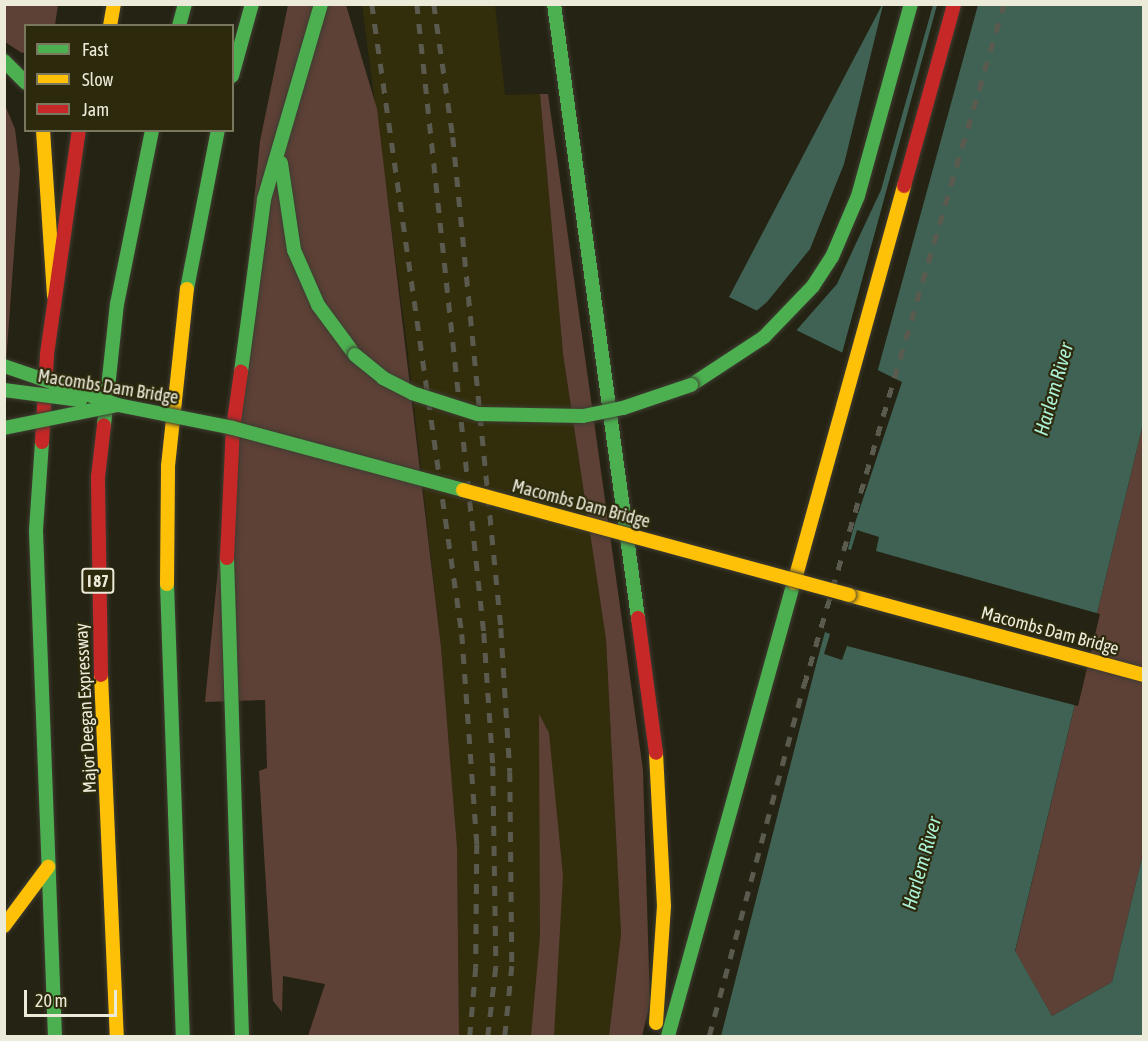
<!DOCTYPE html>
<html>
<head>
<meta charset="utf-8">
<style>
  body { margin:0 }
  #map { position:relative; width:1148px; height:1041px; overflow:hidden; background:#252313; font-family:"Asap Condensed",sans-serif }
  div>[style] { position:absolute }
  .built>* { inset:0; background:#322e0b }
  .green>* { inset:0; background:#5d4036 }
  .water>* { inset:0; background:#3f6254 }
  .pier>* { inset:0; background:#252313 }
  .roads { filter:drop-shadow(0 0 2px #3e3c31) drop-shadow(0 0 2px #3e3c31) }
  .fast>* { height:14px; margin:-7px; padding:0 7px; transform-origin:7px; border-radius:7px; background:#4caf50 }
  .slow>* { height:14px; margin:-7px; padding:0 7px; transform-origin:7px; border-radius:7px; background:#ffc107 }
  .jam>* { height:14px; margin:-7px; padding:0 7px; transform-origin:7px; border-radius:7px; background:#c62828 }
  .rail>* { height:4.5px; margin-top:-2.25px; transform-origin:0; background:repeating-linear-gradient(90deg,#5b5a4e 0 10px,transparent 0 20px) }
  .bridges { filter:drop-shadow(0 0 2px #3e3c31) drop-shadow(0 0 2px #3e3c31) }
  .fast-bridge>* { height:14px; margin:-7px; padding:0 7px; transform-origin:7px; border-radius:7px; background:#4caf50 }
  .slow-bridge>* { height:14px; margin:-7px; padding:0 7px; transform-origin:7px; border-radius:7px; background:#ffc107 }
  span { translate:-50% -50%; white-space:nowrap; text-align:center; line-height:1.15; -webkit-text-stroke:4.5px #2c290c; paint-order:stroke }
  .shield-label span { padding:2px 4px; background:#2c290c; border:2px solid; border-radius:4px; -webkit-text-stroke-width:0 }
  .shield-label { font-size:16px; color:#ecebda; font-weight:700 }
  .street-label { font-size:18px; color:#ecebda }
  .water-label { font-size:20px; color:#abf1d7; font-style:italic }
  .frame { position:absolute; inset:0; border:6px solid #ecebda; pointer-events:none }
  .legend { position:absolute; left:24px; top:24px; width:210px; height:108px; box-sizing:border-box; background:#2c290c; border:2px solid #79775e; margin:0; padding:8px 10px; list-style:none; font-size:18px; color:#ecebda }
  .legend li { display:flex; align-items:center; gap:12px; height:30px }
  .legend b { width:30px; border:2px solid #79775e }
  .scale { position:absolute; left:24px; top:990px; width:93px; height:27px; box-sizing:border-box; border:3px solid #ecebda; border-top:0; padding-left:8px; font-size:18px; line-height:21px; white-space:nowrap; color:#ecebda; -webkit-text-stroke:4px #2c290c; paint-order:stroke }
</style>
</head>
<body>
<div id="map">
  <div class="built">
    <i style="clip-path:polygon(362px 5px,495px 5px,505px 95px,540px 94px,563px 354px,606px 639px,621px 934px,609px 1036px,459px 1036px,457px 847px,441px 647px,406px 337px)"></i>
  </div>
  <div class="green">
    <i style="clip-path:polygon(4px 5px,58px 5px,55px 25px,26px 26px,25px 52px,22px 53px,5px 42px)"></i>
    <i style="clip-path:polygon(288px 5px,346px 5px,377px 109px,441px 647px,457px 847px,459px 1036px,308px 1036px,325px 984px,283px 976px,282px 1012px,273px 1001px,259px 771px,267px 768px,265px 700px,205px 702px,260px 141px)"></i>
    <i style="clip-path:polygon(540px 94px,548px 94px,643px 770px,650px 1004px,642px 1036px,609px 1036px,621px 934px,606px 639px,563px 354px)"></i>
    <i style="clip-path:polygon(5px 105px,15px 129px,20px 170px,5px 377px)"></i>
    <i style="clip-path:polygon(1143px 424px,1143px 854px,1112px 982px,1052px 1016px,1015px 952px)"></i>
    <i style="clip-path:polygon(539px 714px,549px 733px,563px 876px,554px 1036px,531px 1036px,540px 936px)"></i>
  </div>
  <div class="water">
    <i style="clip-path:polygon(882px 5px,1143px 5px,1143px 424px,1015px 951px,1052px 1016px,1112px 982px,1143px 854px,1143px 1036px,721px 1036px,817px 661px,855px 523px,902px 382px,729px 297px)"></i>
  </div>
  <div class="pier">
    <i style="clip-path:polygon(883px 5px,933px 5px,881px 190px,837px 284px,794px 333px,754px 313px,767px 302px,810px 249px,844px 164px)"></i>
    <i style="clip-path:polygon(937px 5px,978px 5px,877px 373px,841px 357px)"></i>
    <i style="clip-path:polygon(857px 530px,879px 537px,876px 551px,1100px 614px,1078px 706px,847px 646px,842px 660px,824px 654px,830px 634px,822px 631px,845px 548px,851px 550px)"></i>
  </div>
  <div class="roads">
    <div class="fast">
      <i style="left:554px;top:4px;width:620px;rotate:82.21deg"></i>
      <i style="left:179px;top:26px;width:23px;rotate:-75deg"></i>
      <i style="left:4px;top:61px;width:31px;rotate:45deg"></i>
      <i style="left:232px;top:76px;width:75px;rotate:-74.5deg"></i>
      <i style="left:281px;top:163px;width:88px;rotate:81.5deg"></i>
      <i style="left:294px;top:250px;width:60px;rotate:66.4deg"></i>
      <i style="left:318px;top:305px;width:62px;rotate:53.5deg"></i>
      <i style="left:187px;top:289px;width:162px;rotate:-79deg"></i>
      <i style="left:241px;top:372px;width:175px;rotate:-82.4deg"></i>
      <i style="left:264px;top:199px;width:203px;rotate:-73.7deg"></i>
      <i style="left:691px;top:385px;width:87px;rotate:-33.3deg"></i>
      <i style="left:764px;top:337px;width:71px;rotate:-46.1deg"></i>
      <i style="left:813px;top:286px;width:35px;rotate:-57deg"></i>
      <i style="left:832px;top:257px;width:66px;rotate:-66.9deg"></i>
      <i style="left:858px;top:196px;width:199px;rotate:-74.6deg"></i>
      <i style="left:104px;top:425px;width:122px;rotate:-83.9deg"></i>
      <i style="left:117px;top:304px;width:177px;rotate:-78.6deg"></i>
      <i style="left:42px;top:442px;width:89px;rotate:93.9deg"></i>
      <i style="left:36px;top:531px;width:505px;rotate:87.85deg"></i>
      <i style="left:227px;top:558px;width:478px;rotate:88.2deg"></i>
      <i style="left:167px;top:584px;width:452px;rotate:88deg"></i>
      <i style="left:668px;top:1036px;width:470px;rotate:-74.5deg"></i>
    </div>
    <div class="slow">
      <i style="left:110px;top:26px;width:22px;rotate:-80deg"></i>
      <i style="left:43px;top:130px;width:166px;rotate:86.2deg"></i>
      <i style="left:794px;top:583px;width:412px;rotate:-74.5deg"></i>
      <i style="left:167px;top:584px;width:118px;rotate:-89.5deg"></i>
      <i style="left:168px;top:466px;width:178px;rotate:-83.9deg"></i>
      <i style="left:849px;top:595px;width:306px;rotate:15.2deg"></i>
      <i style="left:101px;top:675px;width:361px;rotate:87.5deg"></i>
      <i style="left:4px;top:926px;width:74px;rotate:-53.3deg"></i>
      <i style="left:656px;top:1023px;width:117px;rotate:-86.1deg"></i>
      <i style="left:664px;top:906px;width:153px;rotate:-93deg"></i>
    </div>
    <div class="jam">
      <i style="left:904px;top:186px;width:189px;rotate:-74.6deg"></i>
      <i style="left:42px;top:442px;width:88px;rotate:-86.7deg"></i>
      <i style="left:47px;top:354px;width:226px;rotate:-81.9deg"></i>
      <i style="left:227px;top:558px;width:130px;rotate:-87.4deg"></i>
      <i style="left:233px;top:428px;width:57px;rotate:-81.9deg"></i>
      <i style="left:638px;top:618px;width:136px;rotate:82.4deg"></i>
      <i style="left:101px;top:675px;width:198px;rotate:-90.9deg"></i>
      <i style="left:98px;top:477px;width:52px;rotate:-83.4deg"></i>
    </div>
  </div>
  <div class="rail">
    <i style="left:372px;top:4px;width:636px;rotate:81.87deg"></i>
    <i style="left:462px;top:634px;width:211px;rotate:85.9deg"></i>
    <i style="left:477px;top:844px;width:123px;rotate:90.5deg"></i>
    <i style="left:476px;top:967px;width:69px;rotate:95deg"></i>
    <i style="left:417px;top:4px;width:633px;rotate:83.92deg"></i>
    <i style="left:484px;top:633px;width:133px;rotate:86.1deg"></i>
    <i style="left:493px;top:766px;width:201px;rotate:89.1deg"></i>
    <i style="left:496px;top:967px;width:69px;rotate:96.6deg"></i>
    <i style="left:434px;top:4px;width:134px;rotate:81.9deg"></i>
    <i style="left:453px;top:137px;width:493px;rotate:84.4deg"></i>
    <i style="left:501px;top:628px;width:144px;rotate:86.4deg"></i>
    <i style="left:510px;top:772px;width:194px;rotate:89.4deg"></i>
    <i style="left:512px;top:966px;width:70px;rotate:95.7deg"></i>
    <i style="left:709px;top:1036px;width:364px;rotate:-74.9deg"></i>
    <i style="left:804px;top:685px;width:710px;rotate:-73.63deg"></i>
  </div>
  <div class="bridges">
    <div class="fast-bridge">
      <i style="left:355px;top:355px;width:36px;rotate:39deg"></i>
      <i style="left:383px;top:378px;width:33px;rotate:27deg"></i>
      <i style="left:412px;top:393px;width:69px;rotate:17.7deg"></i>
      <i style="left:478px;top:414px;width:105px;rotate:1.1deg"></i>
      <i style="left:583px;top:416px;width:41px;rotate:-11.3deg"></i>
      <i style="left:623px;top:408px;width:72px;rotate:-18.7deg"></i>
      <i style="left:4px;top:366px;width:120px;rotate:18.9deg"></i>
      <i style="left:118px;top:405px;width:117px;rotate:11.3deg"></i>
      <i style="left:233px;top:428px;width:238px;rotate:15.1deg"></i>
      <i style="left:4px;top:390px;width:77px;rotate:7.5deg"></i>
      <i style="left:4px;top:428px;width:115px;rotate:-11.5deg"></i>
    </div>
    <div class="slow-bridge">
      <i style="left:463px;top:490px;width:400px;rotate:15.2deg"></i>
    </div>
  </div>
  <div class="shield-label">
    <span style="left:98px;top:581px">I 87</span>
  </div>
  <div class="street-label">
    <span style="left:108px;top:387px;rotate:9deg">Macombs Dam Bridge</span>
    <span style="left:581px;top:504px;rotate:15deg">Macombs Dam Bridge</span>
    <span style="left:1050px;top:631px;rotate:15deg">Macombs Dam Bridge</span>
    <span style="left:86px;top:708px;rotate:-93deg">Major Deegan Expressway</span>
  </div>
  <div class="water-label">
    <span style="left:1053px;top:389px;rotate:-74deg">Harlem River</span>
    <span style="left:921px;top:863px;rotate:-74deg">Harlem River</span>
  </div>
  <div class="frame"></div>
  <ul class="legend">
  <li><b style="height:8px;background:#4caf50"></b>Fast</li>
  <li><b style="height:8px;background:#ffc107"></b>Slow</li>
  <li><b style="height:8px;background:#c62828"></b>Jam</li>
  </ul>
  <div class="scale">20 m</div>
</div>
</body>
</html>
